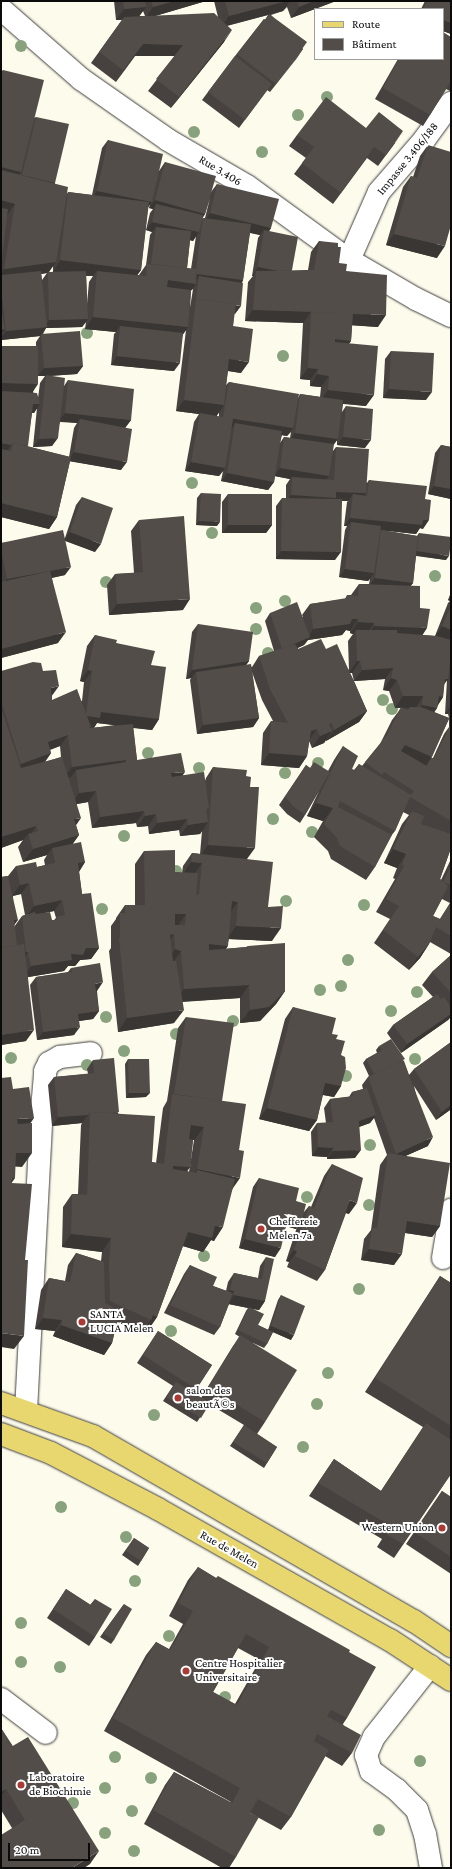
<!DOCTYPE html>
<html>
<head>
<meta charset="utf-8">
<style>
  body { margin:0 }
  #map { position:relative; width:452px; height:1869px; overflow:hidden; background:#fdfbeb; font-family:"Crimson Pro",serif }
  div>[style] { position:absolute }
  .roads { filter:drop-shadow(0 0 1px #3e3e3e) drop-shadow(0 0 1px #3e3e3e) }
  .minor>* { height:22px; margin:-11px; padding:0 11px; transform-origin:11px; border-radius:11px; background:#fff }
  .major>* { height:22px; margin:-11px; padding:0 11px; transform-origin:11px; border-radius:11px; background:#e8d76f }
  .trees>* { width:12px; height:12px; margin:-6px; border-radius:50%; background:#88a27d }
  .wall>* { inset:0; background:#47423f }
  .shaded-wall>* { inset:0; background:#393633 }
  .building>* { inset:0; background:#524d49 }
  .dots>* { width:11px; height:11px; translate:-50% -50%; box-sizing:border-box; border:2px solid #fff; border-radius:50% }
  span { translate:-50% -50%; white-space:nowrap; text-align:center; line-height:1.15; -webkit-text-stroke:4px #fff; paint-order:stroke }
  .street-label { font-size:12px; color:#0b0b0b }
  .poi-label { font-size:12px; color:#0b0b0b }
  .left { translate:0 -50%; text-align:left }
  .right { translate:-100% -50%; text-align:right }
  .frame { position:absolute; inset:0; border:2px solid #0b0b0b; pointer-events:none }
  .legend { position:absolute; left:314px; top:8px; width:130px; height:52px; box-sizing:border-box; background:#fff; border:1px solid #9d9d9d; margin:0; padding:5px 7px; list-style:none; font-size:12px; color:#0b0b0b }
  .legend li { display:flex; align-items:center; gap:8px; height:20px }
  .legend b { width:20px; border:1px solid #9d9d9d }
  .scale { position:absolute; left:8px; top:1843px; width:82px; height:18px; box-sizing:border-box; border:2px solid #0b0b0b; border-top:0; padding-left:5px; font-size:12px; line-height:14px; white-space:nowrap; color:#0b0b0b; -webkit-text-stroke:3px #fff; paint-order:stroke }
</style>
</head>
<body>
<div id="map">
  <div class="roads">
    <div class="minor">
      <i style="left:1px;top:9px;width:106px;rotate:41.2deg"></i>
      <i style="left:81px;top:79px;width:106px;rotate:35deg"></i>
      <i style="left:168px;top:140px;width:91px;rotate:30.2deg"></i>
      <i style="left:247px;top:186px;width:126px;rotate:36deg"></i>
      <i style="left:349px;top:260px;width:78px;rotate:30.2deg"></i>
      <i style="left:416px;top:299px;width:39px;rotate:26deg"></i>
      <i style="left:349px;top:260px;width:74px;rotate:-66.2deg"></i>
      <i style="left:379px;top:192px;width:69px;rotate:-49.1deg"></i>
      <i style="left:424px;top:140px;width:46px;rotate:-53.9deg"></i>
      <i style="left:443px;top:1258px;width:49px;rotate:-80.5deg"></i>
      <i style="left:26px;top:1411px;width:302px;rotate:-87deg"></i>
      <i style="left:42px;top:1109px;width:38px;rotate:-85deg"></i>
      <i style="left:45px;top:1071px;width:9px;rotate:-63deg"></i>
      <i style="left:49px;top:1063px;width:13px;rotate:-29deg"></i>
      <i style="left:60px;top:1057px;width:31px;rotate:-7deg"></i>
      <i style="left:430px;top:1666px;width:90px;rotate:128.3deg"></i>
      <i style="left:374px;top:1737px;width:20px;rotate:114deg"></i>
      <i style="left:366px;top:1755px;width:17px;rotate:73deg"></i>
      <i style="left:371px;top:1771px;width:32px;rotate:36deg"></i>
      <i style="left:397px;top:1790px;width:28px;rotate:45deg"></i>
      <i style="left:417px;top:1810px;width:25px;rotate:72deg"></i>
      <i style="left:425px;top:1834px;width:35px;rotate:80deg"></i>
      <i style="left:1px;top:1699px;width:56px;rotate:37.1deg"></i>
    </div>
    <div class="major">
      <i style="left:1px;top:1403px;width:98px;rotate:19.7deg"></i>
      <i style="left:93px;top:1436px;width:370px;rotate:30deg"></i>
      <i style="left:414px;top:1621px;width:45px;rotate:34deg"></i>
      <i style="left:1px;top:1434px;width:53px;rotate:20.8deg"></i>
      <i style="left:51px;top:1453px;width:121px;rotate:27.6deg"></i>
      <i style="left:158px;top:1509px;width:266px;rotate:29.5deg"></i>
      <i style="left:390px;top:1640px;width:73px;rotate:33.3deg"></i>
    </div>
  </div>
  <div class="trees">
    <i style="left:21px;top:46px"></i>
    <i style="left:327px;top:97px"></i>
    <i style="left:298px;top:115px"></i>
    <i style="left:194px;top:132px"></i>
    <i style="left:262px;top:152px"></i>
    <i style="left:87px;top:333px"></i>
    <i style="left:283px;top:356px"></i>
    <i style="left:192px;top:483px"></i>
    <i style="left:212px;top:533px"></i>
    <i style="left:435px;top:576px"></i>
    <i style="left:106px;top:582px"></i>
    <i style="left:285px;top:601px"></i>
    <i style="left:256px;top:608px"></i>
    <i style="left:256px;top:629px"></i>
    <i style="left:268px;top:653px"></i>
    <i style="left:383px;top:700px"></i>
    <i style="left:392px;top:709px"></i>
    <i style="left:148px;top:753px"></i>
    <i style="left:318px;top:763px"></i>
    <i style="left:199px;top:768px"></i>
    <i style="left:285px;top:773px"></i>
    <i style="left:273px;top:819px"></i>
    <i style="left:312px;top:832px"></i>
    <i style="left:124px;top:836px"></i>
    <i style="left:176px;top:871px"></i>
    <i style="left:286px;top:901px"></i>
    <i style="left:364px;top:905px"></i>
    <i style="left:102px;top:909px"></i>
    <i style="left:348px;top:960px"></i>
    <i style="left:341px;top:986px"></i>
    <i style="left:320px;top:990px"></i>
    <i style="left:417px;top:992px"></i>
    <i style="left:391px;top:1011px"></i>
    <i style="left:106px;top:1017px"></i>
    <i style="left:233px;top:1021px"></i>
    <i style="left:176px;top:1034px"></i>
    <i style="left:124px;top:1051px"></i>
    <i style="left:11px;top:1058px"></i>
    <i style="left:415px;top:1059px"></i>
    <i style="left:87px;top:1065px"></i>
    <i style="left:346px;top:1076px"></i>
    <i style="left:370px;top:1145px"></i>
    <i style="left:307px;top:1197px"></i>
    <i style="left:369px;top:1205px"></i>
    <i style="left:204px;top:1256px"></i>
    <i style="left:359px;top:1289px"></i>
    <i style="left:171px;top:1331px"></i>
    <i style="left:328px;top:1373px"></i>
    <i style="left:317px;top:1404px"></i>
    <i style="left:154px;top:1415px"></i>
    <i style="left:303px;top:1447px"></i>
    <i style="left:61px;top:1507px"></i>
    <i style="left:126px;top:1537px"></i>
    <i style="left:135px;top:1581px"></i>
    <i style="left:21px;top:1623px"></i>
    <i style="left:169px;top:1636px"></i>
    <i style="left:21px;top:1662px"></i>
    <i style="left:60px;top:1667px"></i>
    <i style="left:225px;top:1697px"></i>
    <i style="left:115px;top:1757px"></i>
    <i style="left:420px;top:1761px"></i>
    <i style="left:151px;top:1778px"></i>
    <i style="left:105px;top:1788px"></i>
    <i style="left:73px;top:1803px"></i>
    <i style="left:132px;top:1811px"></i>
    <i style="left:379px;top:1830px"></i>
    <i style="left:105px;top:1833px"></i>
    <i style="left:134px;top:1851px"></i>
  </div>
  <div class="wall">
    <i style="clip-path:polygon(evenodd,114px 1px,206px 1px,155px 16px,218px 17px,214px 1px,336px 1px,291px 18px,287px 7px,283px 11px,271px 15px,303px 49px,270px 92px,267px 90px,239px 128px,202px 100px,235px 56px,264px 19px,265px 20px,268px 15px,227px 26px,224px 42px,171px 108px,148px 91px,175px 56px,135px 56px,116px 82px,91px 63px,122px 20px,116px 20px,114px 1px,143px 11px,145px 16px,139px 16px,143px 11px)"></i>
    <i style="clip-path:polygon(425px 1px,451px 1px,451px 34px,443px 31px,443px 9px,421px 9px)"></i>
    <i style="clip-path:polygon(451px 37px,451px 90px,450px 91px,446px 89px,430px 115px,423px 126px,375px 99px,398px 59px,443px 59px)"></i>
    <i style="clip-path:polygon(evenodd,3px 70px,34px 118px,36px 117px,55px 183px,55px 184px,67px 194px,68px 192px,92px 195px,102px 148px,108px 140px,159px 171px,165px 162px,211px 192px,217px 184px,271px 228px,269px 231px,292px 271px,308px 270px,311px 252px,319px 241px,338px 247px,339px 263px,346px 271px,378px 327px,352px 325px,351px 341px,349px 343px,366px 406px,343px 404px,342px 412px,346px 406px,365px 448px,337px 445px,337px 440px,333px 445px,333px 451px,336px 447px,367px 483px,369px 480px,425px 499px,423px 529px,420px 528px,416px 534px,381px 530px,380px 532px,381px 530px,417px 536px,419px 533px,446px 560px,416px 556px,413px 583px,410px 586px,420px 608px,422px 635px,435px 636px,448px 603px,450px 601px,448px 600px,451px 592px,451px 655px,450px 660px,451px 659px,451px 848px,440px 879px,441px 880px,451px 859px,451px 954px,430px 942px,429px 944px,420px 958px,409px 970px,374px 943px,390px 919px,376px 912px,395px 879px,393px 878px,397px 868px,384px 863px,402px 824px,409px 815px,403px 812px,395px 831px,391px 836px,375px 867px,366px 880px,331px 859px,328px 851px,314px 837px,323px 821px,307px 816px,319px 791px,305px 815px,300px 823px,287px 814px,279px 805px,306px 765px,310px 768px,328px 771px,334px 760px,343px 746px,352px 769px,354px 770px,359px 764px,362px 766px,380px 744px,392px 720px,401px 708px,395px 708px,389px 691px,383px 690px,385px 679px,354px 681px,367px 711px,359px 722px,326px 741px,326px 740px,324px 743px,312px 748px,309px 741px,307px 756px,299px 768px,261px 765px,263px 733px,271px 721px,273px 721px,262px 700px,252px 672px,259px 718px,253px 727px,197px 734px,190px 680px,191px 678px,186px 679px,192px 632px,198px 624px,249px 661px,246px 665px,252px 667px,259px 656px,274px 651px,265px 621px,270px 613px,303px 617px,302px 615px,310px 604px,345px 599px,347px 595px,351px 595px,359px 584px,369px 584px,370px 579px,368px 581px,339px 577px,345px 530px,347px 526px,344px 526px,347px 502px,348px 501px,342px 501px,335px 560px,276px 559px,276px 506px,282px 498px,286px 498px,286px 485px,290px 479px,275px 476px,274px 482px,268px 490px,221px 481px,223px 471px,219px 476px,185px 471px,194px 422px,199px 414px,176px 411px,186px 330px,183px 334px,174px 371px,111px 365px,114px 334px,116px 332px,85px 329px,86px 322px,82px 327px,46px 328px,43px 334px,83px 366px,77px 374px,50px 376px,64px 386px,68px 380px,131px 420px,125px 428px,121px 470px,70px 461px,57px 517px,49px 529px,1px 517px,1px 346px,36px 346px,36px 342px,40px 336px,1px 340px,1px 72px,3px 70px,210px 198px,205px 218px,203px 218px,201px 220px,202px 219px,205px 214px,210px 198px,3px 70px,150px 204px,149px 208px,153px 209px,150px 213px,146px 230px,152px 232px,150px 235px,146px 265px,139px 275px,137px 275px,141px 270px,148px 207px,150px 204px,3px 70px,250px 233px,260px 235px,258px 238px,252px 276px,253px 276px,248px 282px,245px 321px,303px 323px,300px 379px,310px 380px,310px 386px,321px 387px,320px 397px,300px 394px,298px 398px,229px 382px,226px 385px,228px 371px,241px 373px,233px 326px,234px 314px,242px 283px,243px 280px,250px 233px,3px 70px,196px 236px,191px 269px,187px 268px,190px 240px,193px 241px,196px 236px,3px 70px,53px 266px,53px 272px,49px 272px,53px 266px,3px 70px,47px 273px,42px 280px,41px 274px,47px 273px,3px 70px,86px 276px,93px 276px,89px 282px,87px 304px,86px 276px,3px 70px,193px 289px,190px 308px,190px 309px,191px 290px,193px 289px,3px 70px,38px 376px,45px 376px,40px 383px,38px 398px,33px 392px,38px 376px,3px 70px,37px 408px,33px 447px,52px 446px,60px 422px,77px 423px,74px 428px,69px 457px,27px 446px,32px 413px,34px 413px,37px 408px,3px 70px,219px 412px,219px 417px,216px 416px,219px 412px,3px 70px,291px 432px,290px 438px,284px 437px,280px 443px,282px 435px,287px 436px,291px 432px,3px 70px,346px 630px,350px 631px,350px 633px,353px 634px,348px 641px,349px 670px,326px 649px,298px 649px,298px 648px,304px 645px,308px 640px,342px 635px,346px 630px,3px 70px,350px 673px,352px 673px,354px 681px,350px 673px,3px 70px,447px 680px,445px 714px,448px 714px,449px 718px,434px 712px,437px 708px,438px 705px,443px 697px,444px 684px,447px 680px,3px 70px,449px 719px,449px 727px,444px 734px,433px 758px,431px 758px,449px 719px,3px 70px,442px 899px,450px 903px,440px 919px,433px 916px,442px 899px)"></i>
    <i style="clip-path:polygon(366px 128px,395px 143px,378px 166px,367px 158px,333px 204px,294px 174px,306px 158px,289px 146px,297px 135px)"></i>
    <i style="clip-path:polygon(428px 145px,437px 258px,386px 245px,403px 187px,411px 176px,413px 177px,420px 156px)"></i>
    <i style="clip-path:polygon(391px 351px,426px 400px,383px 398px,385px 359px)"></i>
    <i style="clip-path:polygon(441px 445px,451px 447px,451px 499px,428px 494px,435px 453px)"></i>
    <i style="clip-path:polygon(201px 493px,217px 526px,196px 525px,197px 498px)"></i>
    <i style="clip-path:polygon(228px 494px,272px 525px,266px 533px,222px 533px,222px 502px)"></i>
    <i style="clip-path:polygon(82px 497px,95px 552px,65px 541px,65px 575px,52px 578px,58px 643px,1px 658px,1px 543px,65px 538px,76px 505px)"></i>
    <i style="clip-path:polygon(139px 520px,183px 610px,109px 615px,107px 585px,115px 574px,134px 573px,131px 531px)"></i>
    <i style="clip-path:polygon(evenodd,95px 635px,116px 643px,151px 665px,159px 719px,152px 730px,133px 728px,137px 760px,182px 775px,205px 781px,206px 778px,213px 767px,246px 776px,247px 859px,268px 907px,272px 941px,229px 939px,226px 949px,246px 947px,248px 946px,285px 991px,276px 1004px,260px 1021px,240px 1023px,240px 998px,182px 1002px,174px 1023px,118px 1032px,109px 951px,111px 948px,111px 926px,116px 919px,116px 918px,125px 905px,135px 905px,135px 864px,144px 851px,175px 872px,182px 873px,183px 866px,192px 853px,200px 854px,202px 831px,200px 834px,180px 836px,179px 830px,149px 834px,148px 826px,137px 827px,136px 823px,92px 828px,88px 802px,77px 804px,76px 825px,79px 835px,72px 844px,85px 862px,79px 872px,82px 894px,99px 948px,91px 959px,80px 960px,75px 966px,68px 966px,64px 971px,28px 977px,26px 1041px,1px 1045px,1px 877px,8px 876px,16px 866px,37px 867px,45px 865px,44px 860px,47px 855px,23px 862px,18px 847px,23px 840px,1px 848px,1px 671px,52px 696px,52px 700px,82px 701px,84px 682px,80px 681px,87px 646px,95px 635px,97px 723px,115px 725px,94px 728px,97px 723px,95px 635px,60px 746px,61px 757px,45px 762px,51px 753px,50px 750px,60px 746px,95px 635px,21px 894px,25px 915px,22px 916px,14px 927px,13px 896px,21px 894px,95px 635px,54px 911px,56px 918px,54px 920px,52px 920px,43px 913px,54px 911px)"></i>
    <i style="clip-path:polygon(451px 955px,451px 1017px,448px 1020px,401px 1053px,387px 1033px,393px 1025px,433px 997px,422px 985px,432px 972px)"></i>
    <i style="clip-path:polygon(71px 968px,97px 991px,99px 1011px,93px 1019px,79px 1021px,74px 1035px,37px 1040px,30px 985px,36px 977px,68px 972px)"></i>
    <i style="clip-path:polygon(293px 1007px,332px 1034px,336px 1039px,341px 1086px,334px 1097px,323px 1095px,317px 1120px,309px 1131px,259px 1119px,285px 1019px)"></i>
    <i style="clip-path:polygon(evenodd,186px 1017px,222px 1101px,233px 1187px,214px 1241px,211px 1240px,203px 1252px,183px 1246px,157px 1317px,148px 1330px,145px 1329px,142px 1333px,117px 1322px,112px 1343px,104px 1355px,53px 1336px,55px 1331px,35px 1329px,41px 1290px,49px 1278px,65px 1281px,68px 1265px,76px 1253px,101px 1261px,102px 1252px,62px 1247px,63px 1207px,72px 1194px,78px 1194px,81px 1125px,82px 1123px,52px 1126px,48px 1085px,54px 1077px,88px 1074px,87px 1069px,93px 1060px,118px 1113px,152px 1162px,156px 1163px,163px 1108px,167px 1101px,178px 1028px,186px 1017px,193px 1140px,194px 1140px,189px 1172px,187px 1171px,190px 1167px,193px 1140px)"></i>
    <i style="clip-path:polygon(451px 1042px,451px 1112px,450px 1110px,436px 1120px,414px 1086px,428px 1146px,405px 1156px,440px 1226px,432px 1237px,405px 1233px,394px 1265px,361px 1260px,364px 1239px,371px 1230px,380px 1165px,387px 1155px,374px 1118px,370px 1123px,359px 1127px,355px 1158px,327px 1159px,327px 1157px,312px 1156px,311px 1132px,317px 1123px,326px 1123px,324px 1108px,330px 1099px,349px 1097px,352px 1092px,363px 1089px,362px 1085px,368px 1077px,369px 1076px,363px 1063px,366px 1059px,377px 1053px,376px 1050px,379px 1046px,404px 1061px,409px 1075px,414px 1069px)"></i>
    <i style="clip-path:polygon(128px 1059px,146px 1097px,126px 1098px,125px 1064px)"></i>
    <i style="clip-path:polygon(332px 1164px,349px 1214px,346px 1213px,325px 1270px,317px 1281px,287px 1267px,289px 1262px,286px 1261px,297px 1227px,296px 1229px,286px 1226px,275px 1257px,239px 1248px,253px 1187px,259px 1178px,296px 1201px,304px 1212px,309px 1206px,311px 1207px,324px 1176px)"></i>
    <i style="clip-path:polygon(266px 1257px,265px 1301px,259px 1310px,253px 1309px,258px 1325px,268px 1330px,278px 1300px,281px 1295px,291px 1340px,273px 1332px,267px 1344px,264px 1348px,253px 1343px,265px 1422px,257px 1434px,277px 1447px,264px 1468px,230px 1446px,244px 1425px,209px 1404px,197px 1422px,163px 1401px,173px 1386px,137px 1363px,158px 1331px,212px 1365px,194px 1393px,201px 1398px,233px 1346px,240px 1337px,235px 1334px,246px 1311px,248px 1308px,229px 1304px,220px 1327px,214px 1335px,164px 1313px,184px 1274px,190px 1265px,213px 1286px,226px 1291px,228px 1282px,234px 1273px,258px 1278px,260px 1266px)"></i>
    <i style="clip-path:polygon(440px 1276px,451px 1283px,451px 1474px,394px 1558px,377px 1547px,382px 1539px,309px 1496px,334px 1459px,381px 1491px,423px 1427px,365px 1392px,431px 1290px)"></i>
    <i style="clip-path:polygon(442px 1491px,451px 1497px,451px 1574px,406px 1544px)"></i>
    <i style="clip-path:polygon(134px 1538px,149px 1548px,138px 1566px,122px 1555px)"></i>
    <i style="clip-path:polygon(evenodd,198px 1567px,216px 1578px,349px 1652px,347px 1718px,343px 1724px,352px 1753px,342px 1766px,325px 1756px,291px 1817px,281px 1830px,250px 1813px,236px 1857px,229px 1868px,222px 1868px,144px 1824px,165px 1785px,174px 1772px,230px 1802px,231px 1802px,104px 1731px,146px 1655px,156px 1642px,169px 1649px,183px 1624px,169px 1616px,188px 1580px,198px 1567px,238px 1648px,260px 1660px,235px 1704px,213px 1692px,238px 1648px)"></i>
    <i style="clip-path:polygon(66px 1589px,90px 1605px,95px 1599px,95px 1637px,89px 1646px,47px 1618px)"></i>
    <i style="clip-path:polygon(124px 1604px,114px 1640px,111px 1644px,100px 1637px)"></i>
    <i style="clip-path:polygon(1px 1728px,90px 1864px,12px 1828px,1px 1810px)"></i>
  </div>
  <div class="shaded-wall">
    <i style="clip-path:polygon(175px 1px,206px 1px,145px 19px,153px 7px)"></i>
    <i style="clip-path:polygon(287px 1px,290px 1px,283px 11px,221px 27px,229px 16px)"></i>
    <i style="clip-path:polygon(314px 1px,336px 1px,291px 18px,299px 7px)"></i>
    <i style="clip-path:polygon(146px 7px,138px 18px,116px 20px,124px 9px)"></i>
    <i style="clip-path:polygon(443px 20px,451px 23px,451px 34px,443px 31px)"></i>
    <i style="clip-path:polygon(232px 30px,224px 42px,171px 108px,179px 97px)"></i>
    <i style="clip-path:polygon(143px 44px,183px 45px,175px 56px,135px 56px,116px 82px)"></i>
    <i style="clip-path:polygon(303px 49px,297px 58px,270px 92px,276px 84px)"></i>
    <i style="clip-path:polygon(403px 131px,395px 143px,378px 166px,386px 155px)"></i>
    <i style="clip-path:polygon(1px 167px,21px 172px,13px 184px,1px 180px)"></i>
    <i style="clip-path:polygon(22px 175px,55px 183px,50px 191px,16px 183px)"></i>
    <i style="clip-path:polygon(97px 191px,152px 202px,146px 210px,91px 199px)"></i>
    <i style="clip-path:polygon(1px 200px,15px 204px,7px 215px,1px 213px)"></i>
    <i style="clip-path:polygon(155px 200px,205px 214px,199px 222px,156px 204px,153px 209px,149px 208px)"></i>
    <i style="clip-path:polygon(210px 213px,271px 228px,265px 237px,264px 230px,260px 235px,204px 222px)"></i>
    <i style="clip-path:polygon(152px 222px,199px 232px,193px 241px,155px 232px,156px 227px,152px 232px,146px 230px)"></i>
    <i style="clip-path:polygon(394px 234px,445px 246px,437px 258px,386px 245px)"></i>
    <i style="clip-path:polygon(60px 260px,141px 270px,133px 281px,97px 271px,93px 276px,53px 272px)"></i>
    <i style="clip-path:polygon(56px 262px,48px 273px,48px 272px,47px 273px,1px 280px,1px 273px,4px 269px)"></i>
    <i style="clip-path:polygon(258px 267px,292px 273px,256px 271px,253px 276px,252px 276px)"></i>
    <i style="clip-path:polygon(195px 274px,243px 280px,238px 289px,199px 276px,195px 283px)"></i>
    <i style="clip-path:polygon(168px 280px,196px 284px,188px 295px,160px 292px)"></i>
    <i style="clip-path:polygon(196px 300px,241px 306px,235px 314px)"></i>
    <i style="clip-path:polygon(253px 310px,347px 313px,311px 312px,303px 323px,245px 321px)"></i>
    <i style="clip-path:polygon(353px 314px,386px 315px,378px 327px,346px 325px)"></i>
    <i style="clip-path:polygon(93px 317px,188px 327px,180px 339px,120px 326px,116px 332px,85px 329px)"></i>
    <i style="clip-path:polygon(88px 319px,82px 327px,46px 328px,41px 335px,41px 334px,40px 336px,1px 340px,1px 338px,6px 331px,44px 328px,49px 320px)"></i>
    <i style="clip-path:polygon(5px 329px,1px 334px,1px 330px)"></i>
    <i style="clip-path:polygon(335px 339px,351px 341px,343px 352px,327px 351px)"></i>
    <i style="clip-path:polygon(117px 356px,180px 363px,174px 371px,111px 365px)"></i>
    <i style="clip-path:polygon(229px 359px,249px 362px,241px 373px,222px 370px)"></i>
    <i style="clip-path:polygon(83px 366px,77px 374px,46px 376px,46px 375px,45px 376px,38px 376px,44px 368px)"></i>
    <i style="clip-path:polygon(308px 368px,318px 369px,310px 380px,300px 379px)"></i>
    <i style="clip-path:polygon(317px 374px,329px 376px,321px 387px,310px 386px)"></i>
    <i style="clip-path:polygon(1px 383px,38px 384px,32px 393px,1px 392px)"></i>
    <i style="clip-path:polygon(389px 389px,432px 392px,426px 400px,383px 398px)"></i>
    <i style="clip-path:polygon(328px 390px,374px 395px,366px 406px,320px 401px)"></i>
    <i style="clip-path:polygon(184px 400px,224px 405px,216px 417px,200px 413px,199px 414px,176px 411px)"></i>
    <i style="clip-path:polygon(33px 404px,40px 404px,34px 413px,27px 413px)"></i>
    <i style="clip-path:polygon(65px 413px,131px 420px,125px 428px,80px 419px,77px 423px,59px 421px)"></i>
    <i style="clip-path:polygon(229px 418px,293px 428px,287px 436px,235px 428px,235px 423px,232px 428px,223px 426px)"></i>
    <i style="clip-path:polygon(295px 433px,338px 439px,332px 447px,289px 441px)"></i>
    <i style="clip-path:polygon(343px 437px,371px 440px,365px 448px,337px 445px)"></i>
    <i style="clip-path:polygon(58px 438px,52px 446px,33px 447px,39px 439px)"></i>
    <i style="clip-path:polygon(1px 443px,11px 445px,6px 453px,1px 452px)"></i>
    <i style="clip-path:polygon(74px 452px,127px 462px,121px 470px,68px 461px)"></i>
    <i style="clip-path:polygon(191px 462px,225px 468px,219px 476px,185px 471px)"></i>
    <i style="clip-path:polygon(280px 468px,329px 476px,323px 484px,292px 477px,290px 479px,274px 476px)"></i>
    <i style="clip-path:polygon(227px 473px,274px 482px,268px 490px,221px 481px)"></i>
    <i style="clip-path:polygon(434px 486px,451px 489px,451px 499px,428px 494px)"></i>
    <i style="clip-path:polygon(336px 492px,366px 493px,360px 502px,353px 494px,348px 501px,334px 500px,285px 503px,291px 495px)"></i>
    <i style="clip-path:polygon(1px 503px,57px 517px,49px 529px,1px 517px)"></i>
    <i style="clip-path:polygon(350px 518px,423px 520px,429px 520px,423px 529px,420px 528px,416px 534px,350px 527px,351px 522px,347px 526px,344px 526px)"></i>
    <i style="clip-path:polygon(199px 521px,220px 522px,217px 526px,196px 525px)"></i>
    <i style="clip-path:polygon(228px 525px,272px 525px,266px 533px,222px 533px)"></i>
    <i style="clip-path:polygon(70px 532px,101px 544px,95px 552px,64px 540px)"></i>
    <i style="clip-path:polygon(281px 551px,341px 552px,335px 560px,276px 559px)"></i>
    <i style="clip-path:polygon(417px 551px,449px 556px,446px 560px,413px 555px)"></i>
    <i style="clip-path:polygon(71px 567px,65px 575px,1px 588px,7px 579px)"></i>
    <i style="clip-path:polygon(345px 569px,374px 573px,368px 581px,339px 577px)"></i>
    <i style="clip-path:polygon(375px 578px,413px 583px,407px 591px,369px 586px)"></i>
    <i style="clip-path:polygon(451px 596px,451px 600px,450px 601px,448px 600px)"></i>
    <i style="clip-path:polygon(190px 599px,183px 610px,109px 615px,117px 604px)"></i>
    <i style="clip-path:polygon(352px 619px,358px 619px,350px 631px,346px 630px,342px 635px,308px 640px,304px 645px,276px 657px,282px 649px,308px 638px,313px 629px)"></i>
    <i style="clip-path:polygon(358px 622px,374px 623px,367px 634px,356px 630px,353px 634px,350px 633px)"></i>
    <i style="clip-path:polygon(374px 626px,427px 628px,420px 639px,366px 638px)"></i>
    <i style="clip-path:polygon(442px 626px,451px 630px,451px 647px,433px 640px)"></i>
    <i style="clip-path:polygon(66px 632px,58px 643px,1px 658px,1px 649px)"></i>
    <i style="clip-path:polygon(249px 661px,243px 669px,196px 672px,191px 678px,186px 679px,192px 670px)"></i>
    <i style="clip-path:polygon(357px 661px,360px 661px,352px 673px,349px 673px)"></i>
    <i style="clip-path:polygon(393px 668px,385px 679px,354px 681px,362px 670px)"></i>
    <i style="clip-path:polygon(88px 670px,92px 671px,84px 682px,80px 681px)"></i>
    <i style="clip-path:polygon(391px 678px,397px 680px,389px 691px,383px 690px)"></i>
    <i style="clip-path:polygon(445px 679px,448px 679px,440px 690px)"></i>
    <i style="clip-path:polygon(59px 686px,51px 697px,51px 688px)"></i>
    <i style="clip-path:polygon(403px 696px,423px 696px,416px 708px,395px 708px)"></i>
    <i style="clip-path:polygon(439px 696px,443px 697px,436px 708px,437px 708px,429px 720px,414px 716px,422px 705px)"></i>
    <i style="clip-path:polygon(451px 705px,451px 711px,448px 714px,445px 714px)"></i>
    <i style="clip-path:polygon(367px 711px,359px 722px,326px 741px,334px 730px)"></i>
    <i style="clip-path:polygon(101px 712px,159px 719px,152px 730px,97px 723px,93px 729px,89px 729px,87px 716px)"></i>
    <i style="clip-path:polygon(259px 718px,253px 727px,197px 734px,203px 725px)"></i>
    <i style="clip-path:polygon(317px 729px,309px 740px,311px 731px)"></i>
    <i style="clip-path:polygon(332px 731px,324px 743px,312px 748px,320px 736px)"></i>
    <i style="clip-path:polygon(68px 735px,60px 746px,40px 753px,48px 742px)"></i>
    <i style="clip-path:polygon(405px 745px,432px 757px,422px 770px,395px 759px)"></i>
    <i style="clip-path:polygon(51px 753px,43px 764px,14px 775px,21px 764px)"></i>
    <i style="clip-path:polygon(269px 753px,307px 756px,299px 768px,261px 765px)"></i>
    <i style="clip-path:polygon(126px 760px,118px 771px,76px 770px,71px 777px,64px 778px,72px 767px)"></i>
    <i style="clip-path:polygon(185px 772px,177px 783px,163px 784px,171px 773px)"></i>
    <i style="clip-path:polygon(96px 791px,88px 802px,71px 805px,79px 793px)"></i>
    <i style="clip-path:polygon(316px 803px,333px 808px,323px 821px,307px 816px)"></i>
    <i style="clip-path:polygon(144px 811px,136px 823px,92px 828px,100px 817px)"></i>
    <i style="clip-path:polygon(156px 814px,148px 826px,137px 827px,145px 816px)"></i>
    <i style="clip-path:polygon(81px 818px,72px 831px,74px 819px)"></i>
    <i style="clip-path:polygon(187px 819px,179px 830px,149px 834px,157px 823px)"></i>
    <i style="clip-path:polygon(208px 822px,200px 834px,180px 836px,188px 825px)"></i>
    <i style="clip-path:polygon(36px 826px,29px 837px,28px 834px,23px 840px,1px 848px,1px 837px)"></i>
    <i style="clip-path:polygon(79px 835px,70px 848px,52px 848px,47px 855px,23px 862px,33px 849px)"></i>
    <i style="clip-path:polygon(208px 845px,255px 848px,247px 859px,200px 856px)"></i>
    <i style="clip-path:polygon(393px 849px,406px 854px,397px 868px,384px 863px)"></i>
    <i style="clip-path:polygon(85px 862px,78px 873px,78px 863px)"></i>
    <i style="clip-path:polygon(191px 862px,202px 863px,192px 877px,182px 876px)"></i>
    <i style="clip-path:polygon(29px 883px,21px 894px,12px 896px,20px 885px)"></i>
    <i style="clip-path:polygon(62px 900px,54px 911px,26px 917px,34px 906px)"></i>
    <i style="clip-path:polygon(232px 901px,238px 902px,228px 915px)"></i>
    <i style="clip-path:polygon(175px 914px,186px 914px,177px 927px,166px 927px)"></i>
    <i style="clip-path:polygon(14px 920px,18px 920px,12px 928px)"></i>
    <i style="clip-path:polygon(236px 926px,281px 928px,272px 941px,227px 939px)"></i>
    <i style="clip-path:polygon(174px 934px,165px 947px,170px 935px)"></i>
    <i style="clip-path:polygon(209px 944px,228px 946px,219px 959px,200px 958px)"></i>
    <i style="clip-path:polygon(429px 944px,420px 958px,409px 970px,418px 957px)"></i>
    <i style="clip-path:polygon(86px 948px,99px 948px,91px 959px,80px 960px,75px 966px,68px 966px,64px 971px,23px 978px,31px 966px,71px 954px)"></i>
    <i style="clip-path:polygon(175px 949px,181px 951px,172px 964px,166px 963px)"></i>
    <i style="clip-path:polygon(26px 952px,28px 952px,21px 963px,18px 964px)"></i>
    <i style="clip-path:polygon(103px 982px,97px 991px,90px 992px,95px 984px)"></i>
    <i style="clip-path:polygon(249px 985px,240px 998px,175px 1002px,184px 989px)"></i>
    <i style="clip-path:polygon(285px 991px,276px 1004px,260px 1021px,240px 1023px,250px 1010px)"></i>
    <i style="clip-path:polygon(184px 1010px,174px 1023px,118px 1032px,127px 1018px)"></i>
    <i style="clip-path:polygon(99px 1011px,93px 1019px,72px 1022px,78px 1014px)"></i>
    <i style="clip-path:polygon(451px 1014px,451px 1016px,448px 1020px,401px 1053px,407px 1044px)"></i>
    <i style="clip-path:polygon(80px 1027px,74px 1035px,37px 1040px,43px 1032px)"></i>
    <i style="clip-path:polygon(34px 1030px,26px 1041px,1px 1045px,1px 1035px)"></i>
    <i style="clip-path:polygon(325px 1083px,341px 1086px,334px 1097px,318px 1094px)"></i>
    <i style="clip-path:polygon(129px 1093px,150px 1093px,146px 1097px,126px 1098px)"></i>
    <i style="clip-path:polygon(174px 1094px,222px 1101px,171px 1098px)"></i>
    <i style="clip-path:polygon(451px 1105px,451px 1109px,450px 1110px,436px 1120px,442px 1112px)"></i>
    <i style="clip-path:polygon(267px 1108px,317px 1120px,309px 1131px,259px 1119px)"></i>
    <i style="clip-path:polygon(88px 1115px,82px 1123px,52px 1126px,58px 1117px)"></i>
    <i style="clip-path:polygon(376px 1115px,370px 1123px,353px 1129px,359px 1121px)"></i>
    <i style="clip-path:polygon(34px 1118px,25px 1131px,8px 1132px,17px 1119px)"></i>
    <i style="clip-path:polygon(191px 1125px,204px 1127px,194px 1140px,182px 1138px)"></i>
    <i style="clip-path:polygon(433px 1137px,428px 1146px,390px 1163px,396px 1154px)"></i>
    <i style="clip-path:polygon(318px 1147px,333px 1148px,327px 1157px,312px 1156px)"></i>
    <i style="clip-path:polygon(361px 1150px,355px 1158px,327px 1159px,333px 1151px)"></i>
    <i style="clip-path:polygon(16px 1153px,32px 1153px,22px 1167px,6px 1166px)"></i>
    <i style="clip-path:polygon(173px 1166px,190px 1167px,181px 1180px,164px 1179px)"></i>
    <i style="clip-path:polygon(197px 1169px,240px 1178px,231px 1191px,197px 1173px,197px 1170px,189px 1182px,188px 1182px)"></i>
    <i style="clip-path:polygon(12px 1178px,15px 1178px,6px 1191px)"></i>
    <i style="clip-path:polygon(350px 1200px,357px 1203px,349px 1214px,343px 1212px)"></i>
    <i style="clip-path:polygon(288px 1217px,302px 1220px,296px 1229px,282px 1225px)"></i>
    <i style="clip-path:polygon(407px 1221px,440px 1226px,432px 1237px,399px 1232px)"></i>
    <i style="clip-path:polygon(215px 1226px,223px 1227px,214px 1241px,211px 1240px,203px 1252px,179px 1245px,188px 1232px)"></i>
    <i style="clip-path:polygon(71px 1234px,111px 1238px,102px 1252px,62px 1247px)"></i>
    <i style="clip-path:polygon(245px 1239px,281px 1248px,275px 1257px,239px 1248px)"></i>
    <i style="clip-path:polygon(369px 1249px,402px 1254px,394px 1265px,361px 1260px)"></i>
    <i style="clip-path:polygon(294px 1250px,297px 1251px,289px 1262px,286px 1261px)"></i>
    <i style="clip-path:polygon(230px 1290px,234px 1291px,229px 1299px,225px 1298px)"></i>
    <i style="clip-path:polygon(234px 1295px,265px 1301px,259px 1310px,228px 1304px)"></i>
    <i style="clip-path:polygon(153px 1315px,157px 1317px,148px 1330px,145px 1329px,151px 1320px)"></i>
    <i style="clip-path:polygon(43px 1318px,62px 1320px,55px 1331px,35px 1329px)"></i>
    <i style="clip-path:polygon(61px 1325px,112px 1343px,104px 1355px,53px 1336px)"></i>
    <i style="clip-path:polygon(271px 1326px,294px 1335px,291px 1340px,268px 1330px)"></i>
    <i style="clip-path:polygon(1px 1333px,24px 1336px,14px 1349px,1px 1347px)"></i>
    <i style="clip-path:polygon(6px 1789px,1px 1796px,1px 1792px)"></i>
    <i style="clip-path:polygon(99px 1851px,90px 1864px,84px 1868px,72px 1868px)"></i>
  </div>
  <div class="building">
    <i style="clip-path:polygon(123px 1px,145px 1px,146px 7px,124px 9px)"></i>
    <i style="clip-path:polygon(151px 1px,175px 1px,153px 7px)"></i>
    <i style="clip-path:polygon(225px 1px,287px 1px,229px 16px)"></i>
    <i style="clip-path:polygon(297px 1px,314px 1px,299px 7px)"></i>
    <i style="clip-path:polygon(427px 1px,451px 1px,451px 23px,443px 20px,443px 9px,423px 9px)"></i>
    <i style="clip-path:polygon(214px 13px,232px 30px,179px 97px,156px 79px,183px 45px,143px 44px,123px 70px,99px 52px,124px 17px)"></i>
    <i style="clip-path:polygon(269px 14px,307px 42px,302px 49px,265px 20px)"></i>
    <i style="clip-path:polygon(264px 19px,303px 49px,276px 84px,237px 54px)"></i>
    <i style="clip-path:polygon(443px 32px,451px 37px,451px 81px,430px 115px,383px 88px,399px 59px,443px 59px)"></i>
    <i style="clip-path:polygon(235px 56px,272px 84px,245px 120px,208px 92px)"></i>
    <i style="clip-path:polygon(3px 70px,44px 80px,21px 172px,1px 167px,1px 76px)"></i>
    <i style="clip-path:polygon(326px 97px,366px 128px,379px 112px,403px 131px,386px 155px,374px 147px,341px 193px,302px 163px,314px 147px,297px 135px)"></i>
    <i style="clip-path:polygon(36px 117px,69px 124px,55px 183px,22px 175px)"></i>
    <i style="clip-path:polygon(108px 140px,163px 154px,152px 202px,97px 191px)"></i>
    <i style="clip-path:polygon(428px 145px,451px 152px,451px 225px,445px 246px,394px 234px,411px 176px,417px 178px)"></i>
    <i style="clip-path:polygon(165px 162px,216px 176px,205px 214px,155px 200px)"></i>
    <i style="clip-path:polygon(1px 170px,68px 187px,56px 262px,4px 269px,15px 204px,1px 200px)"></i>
    <i style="clip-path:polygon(217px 184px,279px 199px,271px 228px,210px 213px)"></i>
    <i style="clip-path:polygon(68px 192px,149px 202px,141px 270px,60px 260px)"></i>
    <i style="clip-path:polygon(156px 204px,203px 215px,199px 232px,152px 222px)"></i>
    <i style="clip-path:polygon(1px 208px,8px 209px,1px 265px)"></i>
    <i style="clip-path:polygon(203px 218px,251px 224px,243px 280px,197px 274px,197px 269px,196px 269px)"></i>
    <i style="clip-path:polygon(156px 227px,191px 231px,187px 268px,151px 264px)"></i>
    <i style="clip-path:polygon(264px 230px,298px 237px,292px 270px,279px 271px,258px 267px)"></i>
    <i style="clip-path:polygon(319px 241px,338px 243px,338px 247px,341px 247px,339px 263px,347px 264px,346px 271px,387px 275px,386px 315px,353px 314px,351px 341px,335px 339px,335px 342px,378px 346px,374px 395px,328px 390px,329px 376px,317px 374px,318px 369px,308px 368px,311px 312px,347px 313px,253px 310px,256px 271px,314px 270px)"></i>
    <i style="clip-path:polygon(147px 264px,197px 269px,196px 284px,168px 280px,167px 287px,191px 290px,188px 327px,93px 317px,97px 271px,146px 276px)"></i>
    <i style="clip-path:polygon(41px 271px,47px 327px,6px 331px,1px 287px,1px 275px)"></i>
    <i style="clip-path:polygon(86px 271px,88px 319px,49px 320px,48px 272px)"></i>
    <i style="clip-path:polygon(199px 276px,243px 283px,241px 306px,236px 305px,236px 304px,196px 299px,196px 300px)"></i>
    <i style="clip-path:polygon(196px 299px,236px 304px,233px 326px,253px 329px,249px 362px,229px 359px,224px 405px,184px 400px)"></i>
    <i style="clip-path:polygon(1px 308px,5px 329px,1px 330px)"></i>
    <i style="clip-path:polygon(120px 326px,183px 333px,180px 363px,117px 356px)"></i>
    <i style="clip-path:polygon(80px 331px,83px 366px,44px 368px,41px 334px)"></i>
    <i style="clip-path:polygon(1px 346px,38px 346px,38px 384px,1px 383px)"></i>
    <i style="clip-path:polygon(391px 351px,434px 353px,432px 392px,389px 389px)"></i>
    <i style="clip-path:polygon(46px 375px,65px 378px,58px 438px,39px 439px)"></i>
    <i style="clip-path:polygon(68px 380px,134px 389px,131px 420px,65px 413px)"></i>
    <i style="clip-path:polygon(229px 382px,299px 394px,293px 428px,229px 418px,233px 419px,225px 468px,191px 462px,200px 413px,223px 417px)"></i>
    <i style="clip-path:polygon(1px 391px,37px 393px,40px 404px,33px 404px,28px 446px,13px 443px,11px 445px,1px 443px)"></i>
    <i style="clip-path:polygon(300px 394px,343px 400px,338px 439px,295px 433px)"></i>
    <i style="clip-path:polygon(346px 406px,373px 409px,371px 440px,343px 437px)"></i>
    <i style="clip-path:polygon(80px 419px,132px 429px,127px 462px,74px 452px)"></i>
    <i style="clip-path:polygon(235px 423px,282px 431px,274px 482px,227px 473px)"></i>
    <i style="clip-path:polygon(284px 437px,334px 444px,329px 476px,280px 468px)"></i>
    <i style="clip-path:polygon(13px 443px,71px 457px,57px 517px,1px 503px,1px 449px,11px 451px)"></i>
    <i style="clip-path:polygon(441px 445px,451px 447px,451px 489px,434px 486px)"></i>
    <i style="clip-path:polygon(336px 447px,369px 449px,366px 493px,336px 492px,336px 498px,291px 495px,292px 477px,334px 480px)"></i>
    <i style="clip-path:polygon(369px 480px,427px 486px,425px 499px,431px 500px,429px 520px,423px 520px,422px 525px,350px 518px,353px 494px,367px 496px)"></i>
    <i style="clip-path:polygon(201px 493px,221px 494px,220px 522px,199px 521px)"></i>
    <i style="clip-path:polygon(228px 494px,272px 494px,272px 525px,228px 525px)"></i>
    <i style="clip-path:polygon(82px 497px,113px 508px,101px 544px,70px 532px)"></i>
    <i style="clip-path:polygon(282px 498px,342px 499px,341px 552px,281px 551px)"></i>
    <i style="clip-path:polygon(184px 516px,190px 599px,117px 604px,115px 574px,143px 572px,139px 520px)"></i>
    <i style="clip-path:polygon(351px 522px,381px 526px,374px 573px,345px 569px)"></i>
    <i style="clip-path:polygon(63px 530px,71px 567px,7px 579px,1px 550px,1px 543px)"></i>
    <i style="clip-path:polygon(381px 530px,418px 536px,413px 583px,375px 578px)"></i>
    <i style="clip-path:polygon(419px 533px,451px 537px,451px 543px,449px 556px,417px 551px)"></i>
    <i style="clip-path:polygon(50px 571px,66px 632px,1px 649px,1px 582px)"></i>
    <i style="clip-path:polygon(359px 584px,420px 586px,420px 608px,430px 609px,427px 628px,374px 626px,374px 623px,358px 622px,358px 619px,352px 619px,350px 624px,313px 629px,310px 604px,347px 598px,347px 595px,358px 596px)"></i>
    <i style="clip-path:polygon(297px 602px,310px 637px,282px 649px,270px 613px)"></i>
    <i style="clip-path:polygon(451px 606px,451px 630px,442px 626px)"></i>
    <i style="clip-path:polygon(198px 624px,253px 632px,249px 661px,192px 670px)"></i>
    <i style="clip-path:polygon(356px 630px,397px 630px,397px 633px,437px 636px,451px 640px,451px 655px,448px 679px,445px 679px,443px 697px,439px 696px,437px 708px,422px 705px,423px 696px,403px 696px,397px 680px,391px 678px,393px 668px,362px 670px,360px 661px,357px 661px)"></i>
    <i style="clip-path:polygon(95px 635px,117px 640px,116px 643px,155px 651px,151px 665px,166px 667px,159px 719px,101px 712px,100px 718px,87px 716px,91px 727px,88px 728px,133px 724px,137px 760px,181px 753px,185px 772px,171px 773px,172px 777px,204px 772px,209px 808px,206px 809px,208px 822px,188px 825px,187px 819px,157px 823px,156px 814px,145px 816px,144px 811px,100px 817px,96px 791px,79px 793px,76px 770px,126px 762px,126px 760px,72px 767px,68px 735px,48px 742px,51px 753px,21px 764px,1px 701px,1px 671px,33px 662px,41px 663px,43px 671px,56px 670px,59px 686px,51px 688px,52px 700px,77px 689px,86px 714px,92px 671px,88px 670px)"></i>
    <i style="clip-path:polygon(321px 639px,326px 649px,337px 644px,367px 711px,334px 730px,332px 723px,329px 724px,332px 731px,320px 736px,317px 729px,311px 731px,307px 756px,269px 753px,271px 721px,288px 723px,270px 689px,259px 656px,295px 644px,298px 649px)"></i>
    <i style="clip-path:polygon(251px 664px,259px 718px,203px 725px,196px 672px)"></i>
    <i style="clip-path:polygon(1px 707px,21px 768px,62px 757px,81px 818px,74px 819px,79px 835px,33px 849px,28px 834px,38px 831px,36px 826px,1px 837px)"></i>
    <i style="clip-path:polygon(401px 707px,408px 710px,410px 707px,421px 707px,449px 718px,432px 757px,405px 745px,401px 751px,427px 766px,431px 758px,441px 760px,451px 765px,451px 821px,410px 797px,395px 831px,340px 801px,338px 807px,392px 835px,375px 867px,340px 846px,337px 838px,324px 824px,333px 808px,316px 803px,343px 746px,358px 756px,352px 769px,355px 771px,359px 764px,411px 795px,414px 791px,384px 772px,382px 775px,365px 762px,387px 735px)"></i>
    <i style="clip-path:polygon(450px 726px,451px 726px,451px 765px,441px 760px,434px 758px)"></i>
    <i style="clip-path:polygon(314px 762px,330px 772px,305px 815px,293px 806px,285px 797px,306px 765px,310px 768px)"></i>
    <i style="clip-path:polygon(213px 767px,247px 770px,246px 776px,251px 777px,250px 787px,259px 787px,255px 848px,208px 845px)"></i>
    <i style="clip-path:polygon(412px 811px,424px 816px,421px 824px,451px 834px,451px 848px,440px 879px,448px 886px,433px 916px,440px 919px,451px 902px,451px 936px,436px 927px,429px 944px,418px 957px,383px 930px,399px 906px,386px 899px,404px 866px,402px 865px,406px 854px,393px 849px)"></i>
    <i style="clip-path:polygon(81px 842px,85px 862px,78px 863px,82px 894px,91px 893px,99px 948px,86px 948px,83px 955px,71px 954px,72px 960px,31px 966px,28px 952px,26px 952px,22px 916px,35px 912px,36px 914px,50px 912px,52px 920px,57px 920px,56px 917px,65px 915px,62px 900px,34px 906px,29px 883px,20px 885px,16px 866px,36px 862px,37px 867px,55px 863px,52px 848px)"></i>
    <i style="clip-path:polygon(evenodd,175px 850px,175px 872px,198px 873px,196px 895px,199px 894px,202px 863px,191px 862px,192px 853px,273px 862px,268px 907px,283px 906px,281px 928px,236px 926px,238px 902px,232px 901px,228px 946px,209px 944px,209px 950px,247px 947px,247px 950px,248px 946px,285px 943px,285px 991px,269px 1007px,250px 1010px,249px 985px,184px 989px,181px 951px,175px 949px,174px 934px,170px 935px,173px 961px,176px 961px,184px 1010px,127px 1018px,119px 938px,120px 938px,120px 913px,125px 913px,125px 905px,145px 905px,144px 851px,175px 850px,175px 914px,186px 914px,185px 925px,175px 925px,175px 914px)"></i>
    <i style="clip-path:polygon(451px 865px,451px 885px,443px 882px)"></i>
    <i style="clip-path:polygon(8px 876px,18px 920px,14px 920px,17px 945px,1px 948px,1px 877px)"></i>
    <i style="clip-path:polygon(24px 944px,34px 1030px,1px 1035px,1px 948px)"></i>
    <i style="clip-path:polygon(451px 955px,451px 993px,432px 972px)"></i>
    <i style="clip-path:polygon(100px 963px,103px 982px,95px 984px,99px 1011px,78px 1014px,80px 1027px,43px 1032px,36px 977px,72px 972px,71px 968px)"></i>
    <i style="clip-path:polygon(437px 994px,441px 999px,444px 997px,451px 1007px,451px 1014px,407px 1044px,393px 1025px)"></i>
    <i style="clip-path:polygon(293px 1007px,336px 1018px,332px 1034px,338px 1035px,336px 1039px,345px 1041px,341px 1055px,345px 1057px,346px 1068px,341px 1086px,325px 1083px,317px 1120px,267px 1108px)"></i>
    <i style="clip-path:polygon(186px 1017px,234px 1023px,222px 1101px,174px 1094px)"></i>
    <i style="clip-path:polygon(391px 1039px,405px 1059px,374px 1074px,366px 1059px,382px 1050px,379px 1046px)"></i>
    <i style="clip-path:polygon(451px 1042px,451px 1105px,442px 1112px,414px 1069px)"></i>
    <i style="clip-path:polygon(114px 1058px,119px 1112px,111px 1113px,90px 1112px,88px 1115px,58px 1117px,54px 1077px,94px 1073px,93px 1060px)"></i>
    <i style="clip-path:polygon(128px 1059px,149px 1059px,150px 1093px,129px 1093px)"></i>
    <i style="clip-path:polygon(403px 1060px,433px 1137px,396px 1154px,368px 1077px)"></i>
    <i style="clip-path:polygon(11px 1077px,13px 1089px,29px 1087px,34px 1118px,17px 1119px,18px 1124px,32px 1123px,32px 1153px,16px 1153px,15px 1178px,12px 1178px,11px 1183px,32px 1184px,25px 1260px,28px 1260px,24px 1336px,1px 1333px,1px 1078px)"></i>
    <i style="clip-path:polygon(367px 1088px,376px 1115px,359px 1121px,361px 1150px,333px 1151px,333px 1148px,318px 1147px,317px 1123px,333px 1122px,330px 1099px,353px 1096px,352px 1092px)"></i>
    <i style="clip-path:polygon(172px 1094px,246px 1104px,239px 1150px,244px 1151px,240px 1178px,197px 1169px,204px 1127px,191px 1125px,189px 1139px,193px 1140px,190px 1167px,173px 1166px,173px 1169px,197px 1173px,197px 1170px,235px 1179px,223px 1227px,215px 1226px,212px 1238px,188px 1232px,157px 1317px,153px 1315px,151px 1320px,110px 1301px,109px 1263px,111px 1238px,71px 1234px,72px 1194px,87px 1195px,90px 1112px,155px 1116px,152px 1162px,164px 1164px)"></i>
    <i style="clip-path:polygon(388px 1153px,450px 1163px,440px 1226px,407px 1221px,402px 1254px,369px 1249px,372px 1228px,377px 1228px)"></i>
    <i style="clip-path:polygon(332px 1164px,363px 1178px,357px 1203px,350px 1200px,325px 1270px,295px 1256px,297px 1251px,294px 1250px,309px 1206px,314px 1208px)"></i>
    <i style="clip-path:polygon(259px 1178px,299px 1188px,296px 1201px,306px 1204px,302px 1220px,288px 1217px,281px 1248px,245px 1239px)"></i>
    <i style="clip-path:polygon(76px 1253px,104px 1262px,105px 1303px,120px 1311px,112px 1343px,61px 1325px,62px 1320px,43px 1318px,49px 1278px,70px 1282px)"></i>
    <i style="clip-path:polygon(266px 1257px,274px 1259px,265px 1301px,234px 1295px,234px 1291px,230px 1290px,234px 1273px,262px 1279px)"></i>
    <i style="clip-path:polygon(190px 1265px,217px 1277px,213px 1286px,233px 1293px,220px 1327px,170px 1305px)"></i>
    <i style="clip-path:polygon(440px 1276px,451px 1283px,451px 1426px,375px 1378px)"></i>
    <i style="clip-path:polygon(281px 1295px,305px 1306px,294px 1335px,271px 1326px)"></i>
    <i style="clip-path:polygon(249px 1307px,264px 1314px,258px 1325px,273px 1332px,267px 1344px,238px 1330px)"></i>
    <i style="clip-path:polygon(158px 1331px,212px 1365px,196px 1389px,143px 1355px)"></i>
    <i style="clip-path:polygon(240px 1335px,297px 1370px,265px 1422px,208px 1387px)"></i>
    <i style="clip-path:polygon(176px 1382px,210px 1403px,201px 1418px,166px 1397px)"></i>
    <i style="clip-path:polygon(426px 1423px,451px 1440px,451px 1474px,403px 1544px,386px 1534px,391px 1526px,318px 1483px,334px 1459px,381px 1491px)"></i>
    <i style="clip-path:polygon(244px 1425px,277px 1447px,267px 1463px,233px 1442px)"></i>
    <i style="clip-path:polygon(442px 1491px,451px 1497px,451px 1557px,414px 1532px)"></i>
    <i style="clip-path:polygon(134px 1538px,149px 1548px,141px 1561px,126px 1551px)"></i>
    <i style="clip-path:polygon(evenodd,198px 1567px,216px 1578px,218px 1576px,350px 1650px,349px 1652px,376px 1667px,347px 1718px,331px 1710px,327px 1716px,361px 1735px,352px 1753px,317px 1734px,314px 1741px,329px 1750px,291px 1817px,258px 1799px,250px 1813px,259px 1817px,236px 1857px,153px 1810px,174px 1772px,232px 1803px,240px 1788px,113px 1718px,156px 1642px,170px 1650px,193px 1611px,178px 1603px,198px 1567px,246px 1634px,269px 1647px,237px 1705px,213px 1692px,246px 1634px)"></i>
    <i style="clip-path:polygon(66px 1589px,91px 1605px,95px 1599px,112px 1609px,95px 1637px,53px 1609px)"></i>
    <i style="clip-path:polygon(124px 1604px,132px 1609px,114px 1640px,103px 1633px)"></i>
    <i style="clip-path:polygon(1px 1728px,12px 1746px,11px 1747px,1px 1730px)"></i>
    <i style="clip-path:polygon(1px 1730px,11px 1747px,28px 1737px,99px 1851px,72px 1868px,1px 1868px,1px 1835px,25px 1820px,6px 1789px,1px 1792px)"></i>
  </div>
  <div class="dots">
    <i style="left:261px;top:1229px;background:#aa3a34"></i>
    <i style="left:82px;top:1322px;background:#aa3a34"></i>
    <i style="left:178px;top:1398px;background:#aa3a34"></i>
    <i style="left:442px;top:1528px;background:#aa3a34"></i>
    <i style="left:186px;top:1671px;background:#aa3a34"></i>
    <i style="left:21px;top:1785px;background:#aa3a34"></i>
  </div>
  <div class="street-label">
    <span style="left:408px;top:159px;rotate:-51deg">Impasse 3.406/188</span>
    <span style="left:220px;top:171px;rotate:31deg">Rue 3.406</span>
    <span style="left:229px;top:1550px;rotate:29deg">Rue de Melen</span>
  </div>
  <div class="poi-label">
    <span class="left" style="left:269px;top:1229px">Cheffereie<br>Melen 7a</span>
    <span class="left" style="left:90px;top:1322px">SANTA<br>LUCIA Melen</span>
    <span class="left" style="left:186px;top:1398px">salon des<br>beautÃ©s</span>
    <span class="right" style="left:434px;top:1528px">Western Union</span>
    <span class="left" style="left:195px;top:1671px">Centre Hospitalier<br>Universitaire</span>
    <span class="left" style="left:29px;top:1785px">Laboratoire<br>de Biochimie</span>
  </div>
  <div class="frame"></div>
  <ul class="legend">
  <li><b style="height:5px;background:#e8d76f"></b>Route</li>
  <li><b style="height:11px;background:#524d49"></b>Bâtiment</li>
  </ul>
  <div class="scale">20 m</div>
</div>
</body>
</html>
